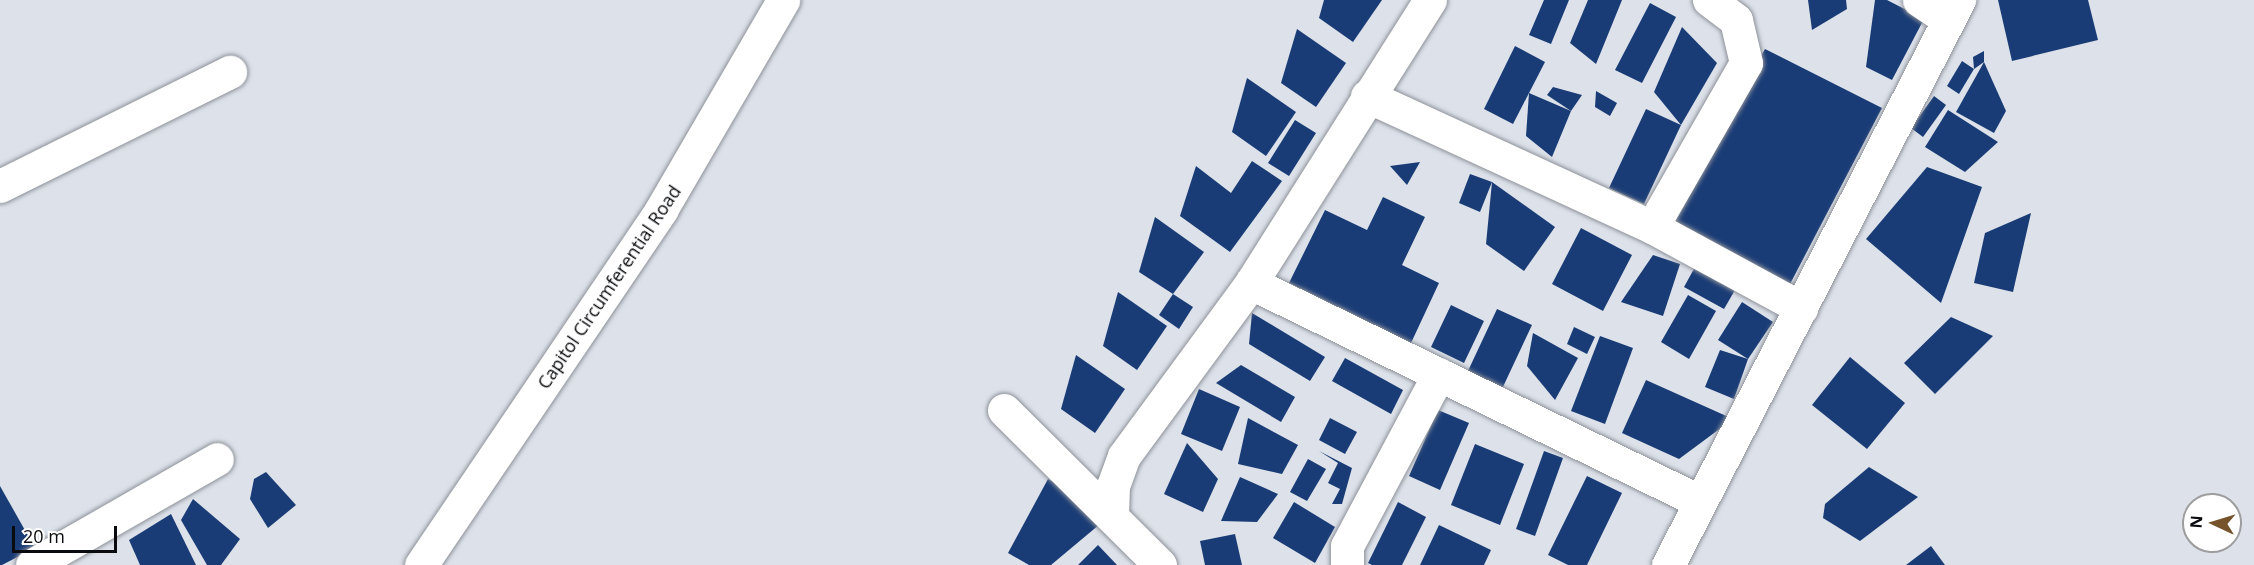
<!DOCTYPE html>
<html>
<head>
<meta charset="utf-8">
<style>
  body { margin:0 }
  #map { position:relative; width:2254px; height:565px; overflow:hidden; background:#dde2ea; font-family:"Open Sans",sans-serif }
  div>[style] { position:absolute }
  .building>* { inset:0; background:#1a3c76 }
  .roads { filter:drop-shadow(0 0 2px #8d9199) drop-shadow(0 0 2px #8d9199) }
  .minor>* { height:33px; margin:-16.5px; padding:0 16.5px; transform-origin:16.5px; border-radius:16.5px; background:#fff }
  .secondary>* { height:33px; margin:-16.5px; padding:0 16.5px; transform-origin:16.5px; border-radius:16.5px; background:#fff }
  span { translate:-50% -50%; white-space:nowrap; text-align:center; line-height:1.15; -webkit-text-stroke:6px #fff; paint-order:stroke }
  .street-label { font-size:18px; color:#0a0b0e }
  .north { position:absolute; left:2182px; top:493px; width:60px; height:60px; box-sizing:border-box; background:#fff; border:2px solid #9d9d9f; border-radius:50%; rotate:274deg; font-size:16px; font-weight:700; line-height:24px; text-align:center; color:#0a0b0e }
  .north::after { content:''; display:block; margin:auto; width:21px; height:27px; background:#75532b; clip-path:polygon(50% 0,100% 100%,50% 72%,0 100%) }
  .scale { position:absolute; left:12px; top:526px; width:105px; height:27px; box-sizing:border-box; border:3px solid #0a0b0e; border-top:0; padding-left:8px; font-size:18px; line-height:21px; white-space:nowrap; color:#0a0b0e; -webkit-text-stroke:4px #fff; paint-order:stroke }
</style>
</head>
<body>
<div id="map">
  <div class="building">
    <i style="clip-path:polygon(1324px 0,1382px 0,1353px 42px,1319px 18px)"></i>
    <i style="clip-path:polygon(1544px 0,1569px 0,1551px 44px,1529px 35px)"></i>
    <i style="clip-path:polygon(1588px 0,1622px 0,1596px 64px,1570px 43px)"></i>
    <i style="clip-path:polygon(1808px 0,1846px 0,1847px 9px,1812px 30px)"></i>
    <i style="clip-path:polygon(1875px 0,1887px 0,1924px 19px,1892px 80px,1866px 67px)"></i>
    <i style="clip-path:polygon(1998px 0,2088px 0,2098px 40px,2012px 61px)"></i>
    <i style="clip-path:polygon(1650px 3px,1676px 17px,1642px 83px,1615px 70px)"></i>
    <i style="clip-path:polygon(1682px 27px,1717px 63px,1681px 125px,1654px 92px)"></i>
    <i style="clip-path:polygon(1297px 29px,1346px 63px,1316px 107px,1281px 83px)"></i>
    <i style="clip-path:polygon(1515px 46px,1545px 62px,1513px 124px,1484px 109px)"></i>
    <i style="clip-path:polygon(1765px 49px,1882px 108px,1789px 286px,1667px 221px)"></i>
    <i style="clip-path:polygon(1984px 51px,1984px 62px,1974px 69px,1973px 57px)"></i>
    <i style="clip-path:polygon(1962px 61px,1974px 69px,1959px 94px,1947px 86px)"></i>
    <i style="clip-path:polygon(1984px 62px,2006px 111px,1994px 133px,1956px 112px)"></i>
    <i style="clip-path:polygon(1247px 78px,1296px 112px,1266px 156px,1232px 132px)"></i>
    <i style="clip-path:polygon(1553px 87px,1582px 95px,1571px 111px,1547px 95px)"></i>
    <i style="clip-path:polygon(1596px 91px,1617px 103px,1610px 116px,1595px 107px)"></i>
    <i style="clip-path:polygon(1529px 93px,1571px 111px,1552px 157px,1526px 136px)"></i>
    <i style="clip-path:polygon(1934px 96px,1946px 105px,1923px 137px,1911px 128px)"></i>
    <i style="clip-path:polygon(1646px 109px,1681px 125px,1644px 204px,1609px 188px)"></i>
    <i style="clip-path:polygon(1948px 110px,1998px 142px,1965px 172px,1925px 147px)"></i>
    <i style="clip-path:polygon(1295px 120px,1316px 133px,1289px 176px,1268px 163px)"></i>
    <i style="clip-path:polygon(1252px 161px,1282px 181px,1230px 252px,1180px 216px,1196px 166px,1231px 193px)"></i>
    <i style="clip-path:polygon(1420px 162px,1407px 185px,1390px 166px)"></i>
    <i style="clip-path:polygon(1927px 167px,1982px 187px,1941px 303px,1866px 239px)"></i>
    <i style="clip-path:polygon(1470px 174px,1492px 182px,1480px 212px,1459px 203px)"></i>
    <i style="clip-path:polygon(1492px 182px,1555px 227px,1524px 271px,1486px 244px)"></i>
    <i style="clip-path:polygon(1383px 197px,1425px 217px,1402px 265px,1439px 283px,1411px 343px,1289px 283px,1325px 210px,1367px 230px)"></i>
    <i style="clip-path:polygon(2031px 213px,2013px 292px,1974px 283px,1985px 233px)"></i>
    <i style="clip-path:polygon(1155px 217px,1204px 252px,1173px 294px,1139px 272px)"></i>
    <i style="clip-path:polygon(1581px 228px,1632px 255px,1603px 311px,1552px 284px)"></i>
    <i style="clip-path:polygon(1653px 255px,1680px 264px,1663px 316px,1621px 302px)"></i>
    <i style="clip-path:polygon(1695px 267px,1735px 290px,1724px 309px,1684px 287px)"></i>
    <i style="clip-path:polygon(1118px 292px,1167px 326px,1137px 370px,1103px 346px)"></i>
    <i style="clip-path:polygon(1173px 294px,1193px 307px,1179px 329px,1159px 315px)"></i>
    <i style="clip-path:polygon(1688px 295px,1716px 311px,1689px 359px,1661px 342px)"></i>
    <i style="clip-path:polygon(1742px 302px,1773px 322px,1748px 359px,1718px 340px)"></i>
    <i style="clip-path:polygon(1451px 305px,1484px 321px,1464px 363px,1431px 347px)"></i>
    <i style="clip-path:polygon(1497px 309px,1532px 325px,1502px 389px,1467px 373px)"></i>
    <i style="clip-path:polygon(1252px 313px,1325px 357px,1310px 381px,1249px 344px)"></i>
    <i style="clip-path:polygon(1951px 317px,1993px 336px,1935px 394px,1904px 363px)"></i>
    <i style="clip-path:polygon(1574px 327px,1595px 337px,1587px 354px,1567px 344px)"></i>
    <i style="clip-path:polygon(1533px 333px,1578px 358px,1555px 400px,1527px 366px)"></i>
    <i style="clip-path:polygon(1600px 336px,1633px 348px,1605px 424px,1571px 411px)"></i>
    <i style="clip-path:polygon(1720px 350px,1748px 359px,1734px 399px,1705px 387px)"></i>
    <i style="clip-path:polygon(1076px 355px,1125px 389px,1095px 433px,1061px 409px)"></i>
    <i style="clip-path:polygon(1850px 357px,1905px 403px,1867px 449px,1812px 405px)"></i>
    <i style="clip-path:polygon(1345px 358px,1403px 390px,1391px 414px,1332px 381px)"></i>
    <i style="clip-path:polygon(1241px 365px,1295px 397px,1281px 422px,1216px 383px)"></i>
    <i style="clip-path:polygon(1646px 380px,1733px 419px,1679px 459px,1622px 433px)"></i>
    <i style="clip-path:polygon(1199px 389px,1240px 407px,1222px 451px,1181px 434px)"></i>
    <i style="clip-path:polygon(1438px 410px,1469px 423px,1440px 490px,1409px 476px)"></i>
    <i style="clip-path:polygon(1248px 418px,1298px 445px,1282px 474px,1238px 464px)"></i>
    <i style="clip-path:polygon(1330px 418px,1357px 432px,1345px 454px,1319px 440px)"></i>
    <i style="clip-path:polygon(1187px 443px,1218px 479px,1203px 512px,1164px 494px)"></i>
    <i style="clip-path:polygon(1475px 444px,1524px 464px,1500px 525px,1451px 505px)"></i>
    <i style="clip-path:polygon(1319px 451px,1352px 468px,1342px 504px,1332px 504px,1340px 489px,1328px 483px,1338px 463px)"></i>
    <i style="clip-path:polygon(1544px 451px,1563px 458px,1535px 536px,1516px 529px)"></i>
    <i style="clip-path:polygon(1308px 459px,1326px 469px,1307px 501px,1290px 492px)"></i>
    <i style="clip-path:polygon(1869px 467px,1918px 497px,1860px 541px,1823px 518px,1825px 504px)"></i>
    <i style="clip-path:polygon(266px 472px,296px 505px,268px 528px,250px 499px,254px 479px)"></i>
    <i style="clip-path:polygon(1587px 476px,1622px 493px,1587px 565px,1568px 565px,1548px 555px)"></i>
    <i style="clip-path:polygon(1240px 477px,1278px 494px,1257px 522px,1221px 521px)"></i>
    <i style="clip-path:polygon(1048px 479px,1112px 514px,1051px 565px,1029px 565px,1008px 553px)"></i>
    <i style="clip-path:polygon(0 486px,35px 548px,2px 565px,0 565px)"></i>
    <i style="clip-path:polygon(193px 499px,240px 539px,221px 565px,207px 565px,181px 520px)"></i>
    <i style="clip-path:polygon(1294px 502px,1335px 527px,1315px 563px,1273px 538px)"></i>
    <i style="clip-path:polygon(1398px 502px,1426px 517px,1402px 565px,1372px 565px,1368px 563px)"></i>
    <i style="clip-path:polygon(171px 514px,196px 565px,140px 565px,129px 540px)"></i>
    <i style="clip-path:polygon(1439px 525px,1491px 550px,1484px 565px,1420px 565px)"></i>
    <i style="clip-path:polygon(1235px 534px,1242px 565px,1205px 565px,1200px 541px)"></i>
    <i style="clip-path:polygon(1098px 545px,1117px 565px,1078px 565px)"></i>
    <i style="clip-path:polygon(1931px 546px,1945px 565px,1906px 565px)"></i>
  </div>
  <div class="roads">
    <div class="minor">
      <i style="left:1919px;top:0;width:32px;rotate:34deg"></i>
      <i style="left:1367px;top:96px;width:314px;rotate:24.7deg"></i>
      <i style="left:1652px;top:227px;width:170px;rotate:28.5deg"></i>
      <i style="left:0;top:186px;width:257px;rotate:-26.4deg"></i>
      <i style="left:1652px;top:227px;width:189px;rotate:-60.2deg"></i>
      <i style="left:1746px;top:63px;width:44px;rotate:-103.1deg"></i>
      <i style="left:1736px;top:20px;width:34px;rotate:-143deg"></i>
      <i style="left:1251px;top:283px;width:500px;rotate:25.95deg"></i>
      <i style="left:1004px;top:410px;width:220px;rotate:44.8deg"></i>
      <i style="left:1112px;top:514px;width:28px;rotate:-88deg"></i>
      <i style="left:1113px;top:486px;width:32px;rotate:-70deg"></i>
      <i style="left:1124px;top:456px;width:215px;rotate:-53.7deg"></i>
      <i style="left:1251px;top:283px;width:335px;rotate:-57.7deg"></i>
      <i style="left:32px;top:565px;width:213px;rotate:-29.8deg"></i>
      <i style="left:1347px;top:565px;width:19px;rotate:-90deg"></i>
      <i style="left:1347px;top:546px;width:195px;rotate:-61.9deg"></i>
      <i style="left:1668px;top:565px;width:636px;rotate:-62.75deg"></i>
    </div>
    <div class="secondary">
      <i style="left:421px;top:565px;width:429px;rotate:-55.9deg"></i>
      <i style="left:661px;top:210px;width:243px;rotate:-59.8deg"></i>
    </div>
  </div>
  <div class="street-label">
    <span style="left:609px;top:287px;rotate:-56deg">Capitol Circumferential Road</span>
  </div>
  <div class="north">N</div>
  <div class="scale">20 m</div>
</div>
</body>
</html>
